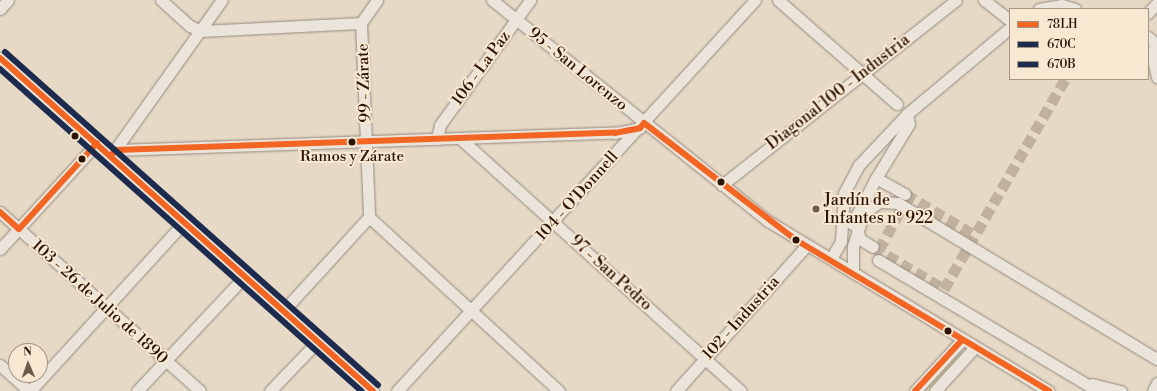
<!DOCTYPE html>
<html>
<head>
<meta charset="utf-8">
<style>
  body { margin:0 }
  #map { position:relative; width:1157px; height:391px; overflow:hidden; background:#e6d9c6; font-family:"Libre Bodoni",serif }
  div>[style] { position:absolute }
  .green>* { inset:0; background:#d1caa6 }
  .minor-tunnel>* { height:11px; margin-top:-5.5px; transform-origin:0; background:repeating-linear-gradient(90deg,#c1b2a0 0 11px,transparent 0 16.5px) }
  .roads { filter:drop-shadow(0 0 1px #94897d) drop-shadow(0 0 1px #94897d) }
  .minor>* { height:11px; margin:-5.5px; padding:0 5.5px; transform-origin:5.5px; border-radius:5.5px; background:#eae4da }
  .bus-1>* { height:6px; margin:-3px; padding:0 3px; transform-origin:3px; border-radius:3px; background:#f26522 }
  .bus-2>* { height:6px; margin:-3px; padding:0 3px; transform-origin:3px; border-radius:3px; background:#1d2b4f }
  .bus-3>* { height:6px; margin:-3px; padding:0 3px; transform-origin:3px; border-radius:3px; background:#1d2b4f }
  .dots>* { width:11px; height:11px; translate:-50% -50%; box-sizing:border-box; border:2px solid #f7e8d2; border-radius:50% }
  span { translate:-50% -50%; white-space:nowrap; text-align:center; line-height:1.15; -webkit-text-stroke:4px #f7e8d2; paint-order:stroke }
  .bus-label { font-size:15px; color:#2e1407 }
  .street-label { font-size:16px; color:#2e1407 }
  .poi-label { font-size:16px; color:#2e1407 }
  .left { translate:0 -50%; text-align:left }
  .legend { position:absolute; left:1009px; top:8px; width:140px; height:72px; box-sizing:border-box; background:#f7e8d2; border:1px solid #a79381; margin:0; padding:5px 7px; list-style:none; font-size:12px; color:#2e1407 }
  .legend li { display:flex; align-items:center; gap:8px; height:20px }
  .legend b { width:20px; border:1px solid #a79381 }
  .north { position:absolute; left:8px; top:343px; width:40px; height:40px; box-sizing:border-box; background:#f7e8d2; border:1px solid #a79381; border-radius:50%; rotate:358deg; font-size:11px; font-weight:700; line-height:16px; text-align:center; color:#2e1407 }
  .north::after { content:''; display:block; margin:auto; width:14px; height:18px; background:#6e594a; clip-path:polygon(50% 0,100% 100%,50% 72%,0 100%) }
</style>
</head>
<body>
<div id="map">
  <div class="green">
    <i style="clip-path:polygon(959px 351px,964px 354px,929px 391px,922px 391px)"></i>
  </div>
  <div class="minor-tunnel">
    <i style="left:905px;top:194px;width:81px;rotate:30.4deg"></i>
    <i style="left:873px;top:247px;width:82px;rotate:30.6deg"></i>
    <i style="left:944px;top:289px;width:242px;rotate:-60deg"></i>
    <i style="left:879px;top:250px;width:59px;rotate:-61.7deg"></i>
  </div>
  <div class="roads">
    <div class="minor">
      <i style="left:161px;top:0;width:39px;rotate:42deg"></i>
      <i style="left:190px;top:26px;width:12px;rotate:24deg"></i>
      <i style="left:201px;top:31px;width:160px;rotate:-2.9deg"></i>
      <i style="left:492px;top:0;width:354px;rotate:38.7deg"></i>
      <i style="left:768px;top:221px;width:328px;rotate:31.2deg"></i>
      <i style="left:778px;top:0;width:158px;rotate:41.2deg"></i>
      <i style="left:984px;top:0;width:33px;rotate:38deg"></i>
      <i style="left:0;top:9px;width:12px;rotate:-48deg"></i>
      <i style="left:1039px;top:9px;width:23px;rotate:-10deg"></i>
      <i style="left:1062px;top:5px;width:14px;rotate:17deg"></i>
      <i style="left:1148px;top:13px;width:13px;rotate:-48deg"></i>
      <i style="left:361px;top:23px;width:194px;rotate:87.6deg"></i>
      <i style="left:369px;top:217px;width:258px;rotate:42.5deg"></i>
      <i style="left:361px;top:23px;width:28px;rotate:-55deg"></i>
      <i style="left:1148px;top:37px;width:12px;rotate:42deg"></i>
      <i style="left:1151px;top:51px;width:27px;rotate:77deg"></i>
      <i style="left:0;top:58px;width:500px;rotate:41.76deg"></i>
      <i style="left:437px;top:139px;width:14px;rotate:-78deg"></i>
      <i style="left:440px;top:125px;width:154px;rotate:-54.2deg"></i>
      <i style="left:462px;top:140px;width:375px;rotate:42deg"></i>
      <i style="left:116px;top:150px;width:499px;rotate:-2deg"></i>
      <i style="left:615px;top:133px;width:25px;rotate:-11deg"></i>
      <i style="left:112px;top:154px;width:189px;rotate:-54.5deg"></i>
      <i style="left:876px;top:178px;width:63px;rotate:-58.6deg"></i>
      <i style="left:909px;top:124px;width:10px;rotate:-101deg"></i>
      <i style="left:722px;top:185px;width:298px;rotate:-38.3deg"></i>
      <i style="left:0;top:212px;width:268px;rotate:41.8deg"></i>
      <i style="left:852px;top:224px;width:52px;rotate:-62.4deg"></i>
      <i style="left:876px;top:178px;width:33px;rotate:29deg"></i>
      <i style="left:857px;top:229px;width:10px;rotate:73deg"></i>
      <i style="left:860px;top:239px;width:15px;rotate:32deg"></i>
      <i style="left:0;top:249px;width:144px;rotate:-47.5deg"></i>
      <i style="left:831px;top:259px;width:21px;rotate:-61deg"></i>
      <i style="left:841px;top:241px;width:48px;rotate:-86.4deg"></i>
      <i style="left:844px;top:193px;width:32px;rotate:-62deg"></i>
      <i style="left:859px;top:165px;width:70px;rotate:-46.7deg"></i>
      <i style="left:907px;top:114px;width:134px;rotate:-39.9deg"></i>
      <i style="left:878px;top:260px;width:256px;rotate:30.8deg"></i>
      <i style="left:853px;top:272px;width:26px;rotate:-90deg"></i>
      <i style="left:853px;top:246px;width:36px;rotate:-72deg"></i>
      <i style="left:864px;top:212px;width:19px;rotate:-32deg"></i>
      <i style="left:880px;top:202px;width:18px;rotate:3deg"></i>
      <i style="left:898px;top:203px;width:302px;rotate:31.1deg"></i>
      <i style="left:284px;top:310px;width:126px;rotate:-47.6deg"></i>
      <i style="left:0;top:365px;width:39px;rotate:42deg"></i>
      <i style="left:1092px;top:384px;width:30px;rotate:14deg"></i>
      <i style="left:30px;top:391px;width:230px;rotate:-47.6deg"></i>
      <i style="left:137px;top:391px;width:158px;rotate:-46.8deg"></i>
      <i style="left:270px;top:391px;width:69px;rotate:-46.2deg"></i>
      <i style="left:397px;top:391px;width:530px;rotate:-47.52deg"></i>
      <i style="left:676px;top:391px;width:195px;rotate:-48.1deg"></i>
      <i style="left:915px;top:391px;width:69px;rotate:-47.3deg"></i>
      <i style="left:935px;top:391px;width:59px;rotate:-47.7deg"></i>
      <i style="left:1153px;top:391px;width:9px;rotate:-63deg"></i>
    </div>
  </div>
  <div class="bus-1">
    <i style="left:0;top:58px;width:500px;rotate:41.76deg"></i>
    <i style="left:111px;top:155px;width:7px;rotate:-45deg"></i>
    <i style="left:116px;top:150px;width:499px;rotate:-2deg"></i>
    <i style="left:615px;top:133px;width:25px;rotate:-11deg"></i>
    <i style="left:640px;top:128px;width:6px;rotate:-51deg"></i>
    <i style="left:644px;top:123px;width:192px;rotate:37.6deg"></i>
    <i style="left:796px;top:240px;width:295px;rotate:30.8deg"></i>
    <i style="left:0;top:212px;width:25px;rotate:42deg"></i>
    <i style="left:19px;top:229px;width:116px;rotate:-47.8deg"></i>
    <i style="left:915px;top:391px;width:69px;rotate:-47.3deg"></i>
  </div>
  <div class="bus-2">
    <i style="left:0;top:69px;width:484px;rotate:41.7deg"></i>
  </div>
  <div class="bus-3">
    <i style="left:5px;top:52px;width:500px;rotate:41.76deg"></i>
  </div>
  <div class="dots">
    <i style="left:75px;top:136px;background:#2e1407"></i>
    <i style="left:352px;top:142px;background:#2e1407"></i>
    <i style="left:82px;top:159px;background:#2e1407"></i>
    <i style="left:721px;top:182px;background:#2e1407"></i>
    <i style="left:816px;top:209px;background:#6e594a"></i>
    <i style="left:796px;top:240px;background:#2e1407"></i>
    <i style="left:948px;top:331px;background:#2e1407"></i>
  </div>
  <div class="bus-label">
    <span style="left:352px;top:157px">Ramos y Zárate</span>
  </div>
  <div class="street-label">
    <span style="left:481px;top:68px;rotate:-54deg">106 - La Paz</span>
    <span style="left:578px;top:69px;rotate:39deg">95 - San Lorenzo</span>
    <span style="left:364px;top:83px;rotate:-92deg">99 - Zárate</span>
    <span style="left:838px;top:92px;rotate:-38deg">Diagonal 100 - Industria</span>
    <span style="left:577px;top:196px;rotate:-48deg">104 - O'Donnell</span>
    <span style="left:611px;top:273px;rotate:42deg">97 - San Pedro</span>
    <span style="left:100px;top:302px;rotate:42deg">103 - 26 de Julio de 1890</span>
    <span style="left:741px;top:318px;rotate:-48deg">102 - Industria</span>
  </div>
  <div class="poi-label">
    <span class="left" style="left:824px;top:209px">Jardín de<br>Infantes nº 922</span>
  </div>
  <ul class="legend">
  <li><b style="height:5px;background:#f26522"></b>78LH</li>
  <li><b style="height:5px;background:#1d2b4f"></b>670C</li>
  <li><b style="height:5px;background:#1d2b4f"></b>670B</li>
  </ul>
  <div class="north">N</div>
</div>
</body>
</html>
